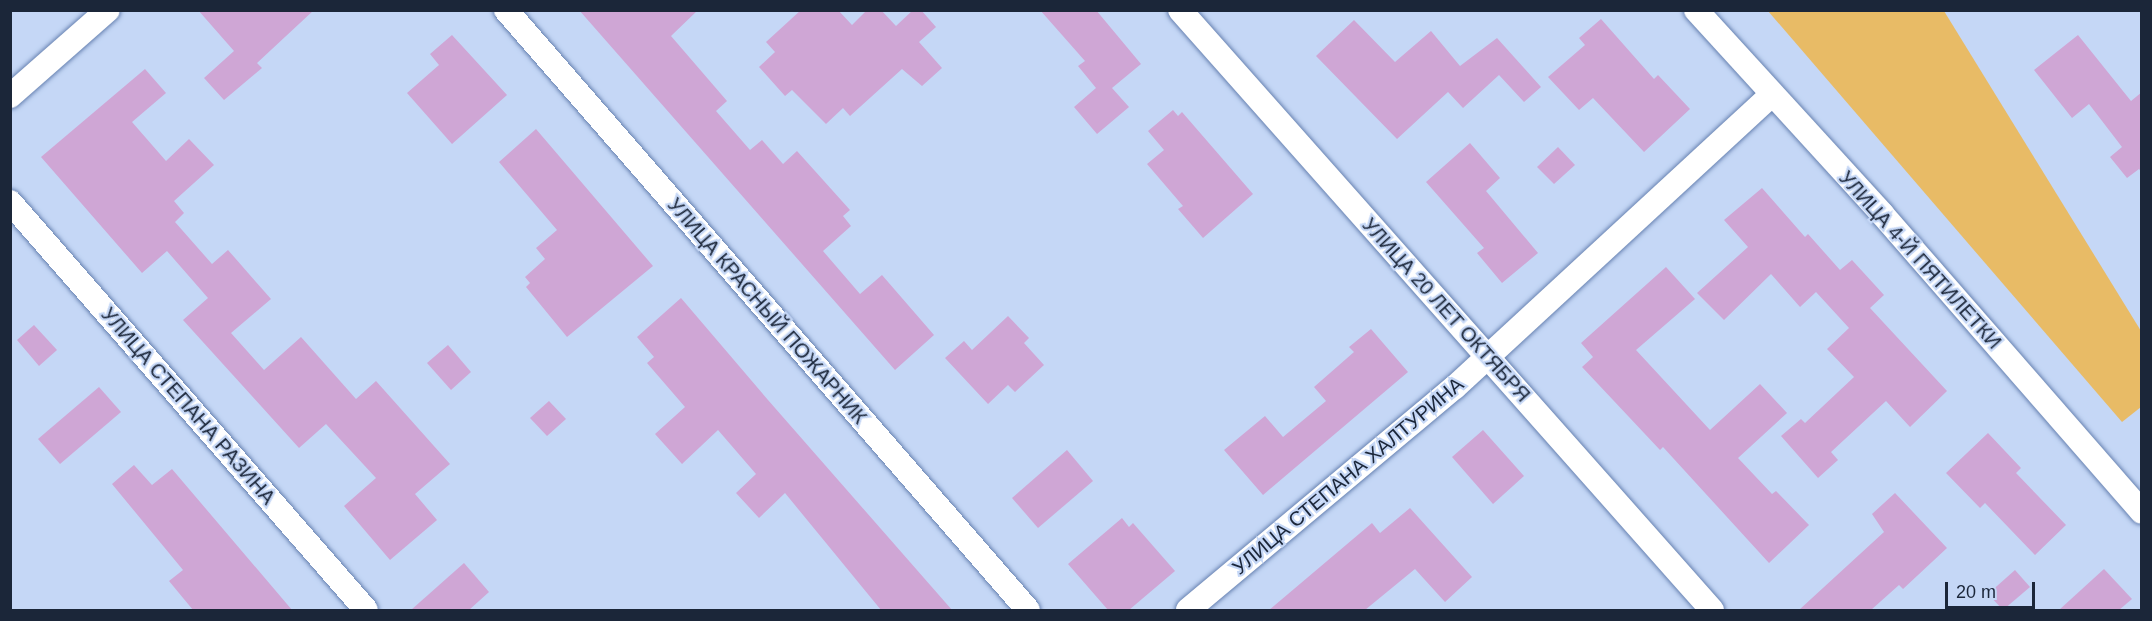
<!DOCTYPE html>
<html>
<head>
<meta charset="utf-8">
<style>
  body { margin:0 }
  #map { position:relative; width:2152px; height:621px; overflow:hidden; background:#c5d7f6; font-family:Arial,sans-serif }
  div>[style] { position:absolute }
  .green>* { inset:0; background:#e8bb66 }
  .building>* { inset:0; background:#cfa6d5 }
  .roads { filter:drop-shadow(0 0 2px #6782b1) drop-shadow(0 0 2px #6782b1) }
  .street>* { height:24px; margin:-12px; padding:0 12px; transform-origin:12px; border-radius:12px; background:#fff }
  span { translate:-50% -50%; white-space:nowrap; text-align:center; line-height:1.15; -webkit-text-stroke:4.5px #c5d7f6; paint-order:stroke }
  .street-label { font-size:20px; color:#1b2639 }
  .frame { position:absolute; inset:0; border:12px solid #1b2639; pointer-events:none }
  .scale { position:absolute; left:1945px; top:582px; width:90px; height:27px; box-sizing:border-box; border:3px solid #1b2639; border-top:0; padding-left:8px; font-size:18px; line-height:21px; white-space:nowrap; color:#1b2639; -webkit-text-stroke:4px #c5d7f6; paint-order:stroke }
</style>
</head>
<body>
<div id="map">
  <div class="green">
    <i style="clip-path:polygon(1768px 11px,1944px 11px,2141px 331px,2141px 407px,2122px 422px)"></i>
  </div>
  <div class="building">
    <i style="clip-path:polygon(198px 10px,314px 10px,257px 63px,262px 68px,224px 100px,204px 78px,234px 51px)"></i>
    <i style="clip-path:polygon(579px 10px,698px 10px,671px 36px,727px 101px,716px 111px,750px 150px,762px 140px,783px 164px,797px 151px,850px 210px,843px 216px,851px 226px,823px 251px,860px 294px,882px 275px,934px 335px,895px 370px)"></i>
    <i style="clip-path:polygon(801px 10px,838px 10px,852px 25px,867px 10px,881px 10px,896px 26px,913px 10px,921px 10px,936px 27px,919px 42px,942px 68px,922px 86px,902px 69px,850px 116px,843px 108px,826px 124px,792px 90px,785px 96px,759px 67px,775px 52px,766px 42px)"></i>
    <i style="clip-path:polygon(1040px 10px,1096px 10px,1141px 64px,1112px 88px,1129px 107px,1097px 134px,1074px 107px,1096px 88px,1078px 66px,1085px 61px)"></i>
    <i style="clip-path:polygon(1601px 19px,1654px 79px,1658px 75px,1690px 109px,1644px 152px,1593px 98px,1579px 110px,1548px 77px,1585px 45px,1579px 38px)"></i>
    <i style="clip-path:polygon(1354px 20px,1395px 62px,1431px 31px,1460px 66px,1497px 38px,1541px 87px,1524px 102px,1499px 75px,1463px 108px,1448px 92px,1397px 139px,1316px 56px)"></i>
    <i style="clip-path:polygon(452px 35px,507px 95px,452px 144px,407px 93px,439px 65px,430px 54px)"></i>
    <i style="clip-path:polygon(2078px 35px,2131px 101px,2142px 92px,2142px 173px,2139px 169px,2127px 178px,2110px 157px,2122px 147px,2089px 104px,2072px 118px,2034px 70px)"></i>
    <i style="clip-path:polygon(145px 69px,166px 93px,132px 122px,166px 161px,189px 139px,214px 165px,174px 201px,184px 213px,175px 222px,212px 264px,228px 250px,271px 299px,231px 333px,264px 370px,301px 337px,356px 399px,376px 381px,450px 464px,415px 494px,437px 520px,390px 560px,344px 506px,376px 478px,326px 424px,299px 448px,183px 320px,208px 298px,167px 251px,142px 273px,41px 157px)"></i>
    <i style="clip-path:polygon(1173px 110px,1178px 116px,1182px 112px,1253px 194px,1203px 238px,1178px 209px,1183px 206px,1147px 164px,1164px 150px,1148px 131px)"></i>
    <i style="clip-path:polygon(536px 129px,653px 266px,567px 337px,526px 287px,530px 283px,525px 277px,545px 259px,536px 248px,557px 230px,499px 162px)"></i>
    <i style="clip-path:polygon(1470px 143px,1500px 178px,1486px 191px,1538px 253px,1502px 283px,1477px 253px,1484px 248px,1426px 182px)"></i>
    <i style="clip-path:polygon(1558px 147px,1575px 165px,1554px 184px,1537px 167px)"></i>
    <i style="clip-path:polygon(1762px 188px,1805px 237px,1808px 234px,1840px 270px,1852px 260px,1884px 295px,1870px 308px,1947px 391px,1910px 427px,1886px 401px,1831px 452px,1838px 460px,1818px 478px,1781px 436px,1801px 419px,1805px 423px,1854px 377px,1827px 349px,1849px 328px,1816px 292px,1800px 307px,1771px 274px,1724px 320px,1697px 293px,1748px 247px,1724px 220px)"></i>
    <i style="clip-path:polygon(1666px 267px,1695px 299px,1636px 350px,1710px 430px,1760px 384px,1787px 413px,1738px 458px,1772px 494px,1776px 491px,1809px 525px,1769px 563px,1663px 447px,1660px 450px,1582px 367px,1593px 357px,1581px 343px)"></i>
    <i style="clip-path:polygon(681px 298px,768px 400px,952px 610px,881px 610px,785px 493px,759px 518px,736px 493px,756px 474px,718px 430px,682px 464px,655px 434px,685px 407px,647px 363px,654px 357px,637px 337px)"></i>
    <i style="clip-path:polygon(1008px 316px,1029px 338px,1024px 343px,1044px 365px,1015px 392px,1008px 385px,988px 404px,945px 358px,964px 341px,972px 350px)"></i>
    <i style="clip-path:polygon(34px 325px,57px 350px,39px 366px,17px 340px)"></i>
    <i style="clip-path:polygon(1371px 329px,1408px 372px,1263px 495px,1224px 450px,1265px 416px,1283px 437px,1326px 401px,1314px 387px,1354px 352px,1349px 347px)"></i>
    <i style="clip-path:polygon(448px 345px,471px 372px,451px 390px,427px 363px)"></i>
    <i style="clip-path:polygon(99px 387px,121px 412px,60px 464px,38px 439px)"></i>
    <i style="clip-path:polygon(549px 401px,566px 419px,547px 436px,530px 418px)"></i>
    <i style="clip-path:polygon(1483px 430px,1524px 476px,1493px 504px,1452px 457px)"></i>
    <i style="clip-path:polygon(1988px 433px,2021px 468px,2016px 473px,2066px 525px,2035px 555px,1985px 503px,1980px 508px,1946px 473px)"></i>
    <i style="clip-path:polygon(1067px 450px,1093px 481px,1038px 528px,1012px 498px)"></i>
    <i style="clip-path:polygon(134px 465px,152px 485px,172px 469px,292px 610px,193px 610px,169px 581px,183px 570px,112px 484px)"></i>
    <i style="clip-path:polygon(1895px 493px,1947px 548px,1903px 589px,1899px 585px,1871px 610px,1799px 610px,1884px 532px,1872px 514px)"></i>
    <i style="clip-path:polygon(1410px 508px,1472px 577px,1445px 602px,1415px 569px,1365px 610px,1269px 610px,1372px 523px,1380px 533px)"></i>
    <i style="clip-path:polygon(1122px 518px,1129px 527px,1133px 523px,1175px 571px,1129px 610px,1108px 610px,1068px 564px)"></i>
    <i style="clip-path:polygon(464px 563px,489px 592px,469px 610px,411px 610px)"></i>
    <i style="clip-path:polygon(2104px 569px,2132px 599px,2119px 610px,2059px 610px)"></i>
    <i style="clip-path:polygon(2015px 570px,2030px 587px,2003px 610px,1988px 594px)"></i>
  </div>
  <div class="roads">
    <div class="street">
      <i style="left:506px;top:10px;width:795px;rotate:48.98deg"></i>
      <i style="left:1180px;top:10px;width:802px;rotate:48.44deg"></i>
      <i style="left:1696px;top:10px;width:276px;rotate:47.6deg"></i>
      <i style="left:1882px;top:214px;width:395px;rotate:48.9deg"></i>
      <i style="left:10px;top:96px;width:130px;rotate:-41.3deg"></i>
      <i style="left:10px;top:202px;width:541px;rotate:48.89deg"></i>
      <i style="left:1188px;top:610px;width:348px;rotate:-39.9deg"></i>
      <i style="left:1455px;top:387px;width:429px;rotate:-42.7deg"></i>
    </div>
  </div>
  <div class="street-label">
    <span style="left:1920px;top:260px;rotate:48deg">УЛИЦА 4-Й ПЯТИЛЕТКИ</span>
    <span style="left:1446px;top:310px;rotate:48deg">УЛИЦА 20 ЛЕТ ОКТЯБРЯ</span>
    <span style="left:767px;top:311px;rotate:49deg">УЛИЦА КРАСНЫЙ ПОЖАРНИК</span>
    <span style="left:188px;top:406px;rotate:49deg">УЛИЦА СТЕПАНА РАЗИНА</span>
    <span style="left:1348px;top:476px;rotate:-40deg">УЛИЦА СТЕПАНА ХАЛТУРИНА</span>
  </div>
  <div class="frame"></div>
  <div class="scale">20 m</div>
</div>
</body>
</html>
